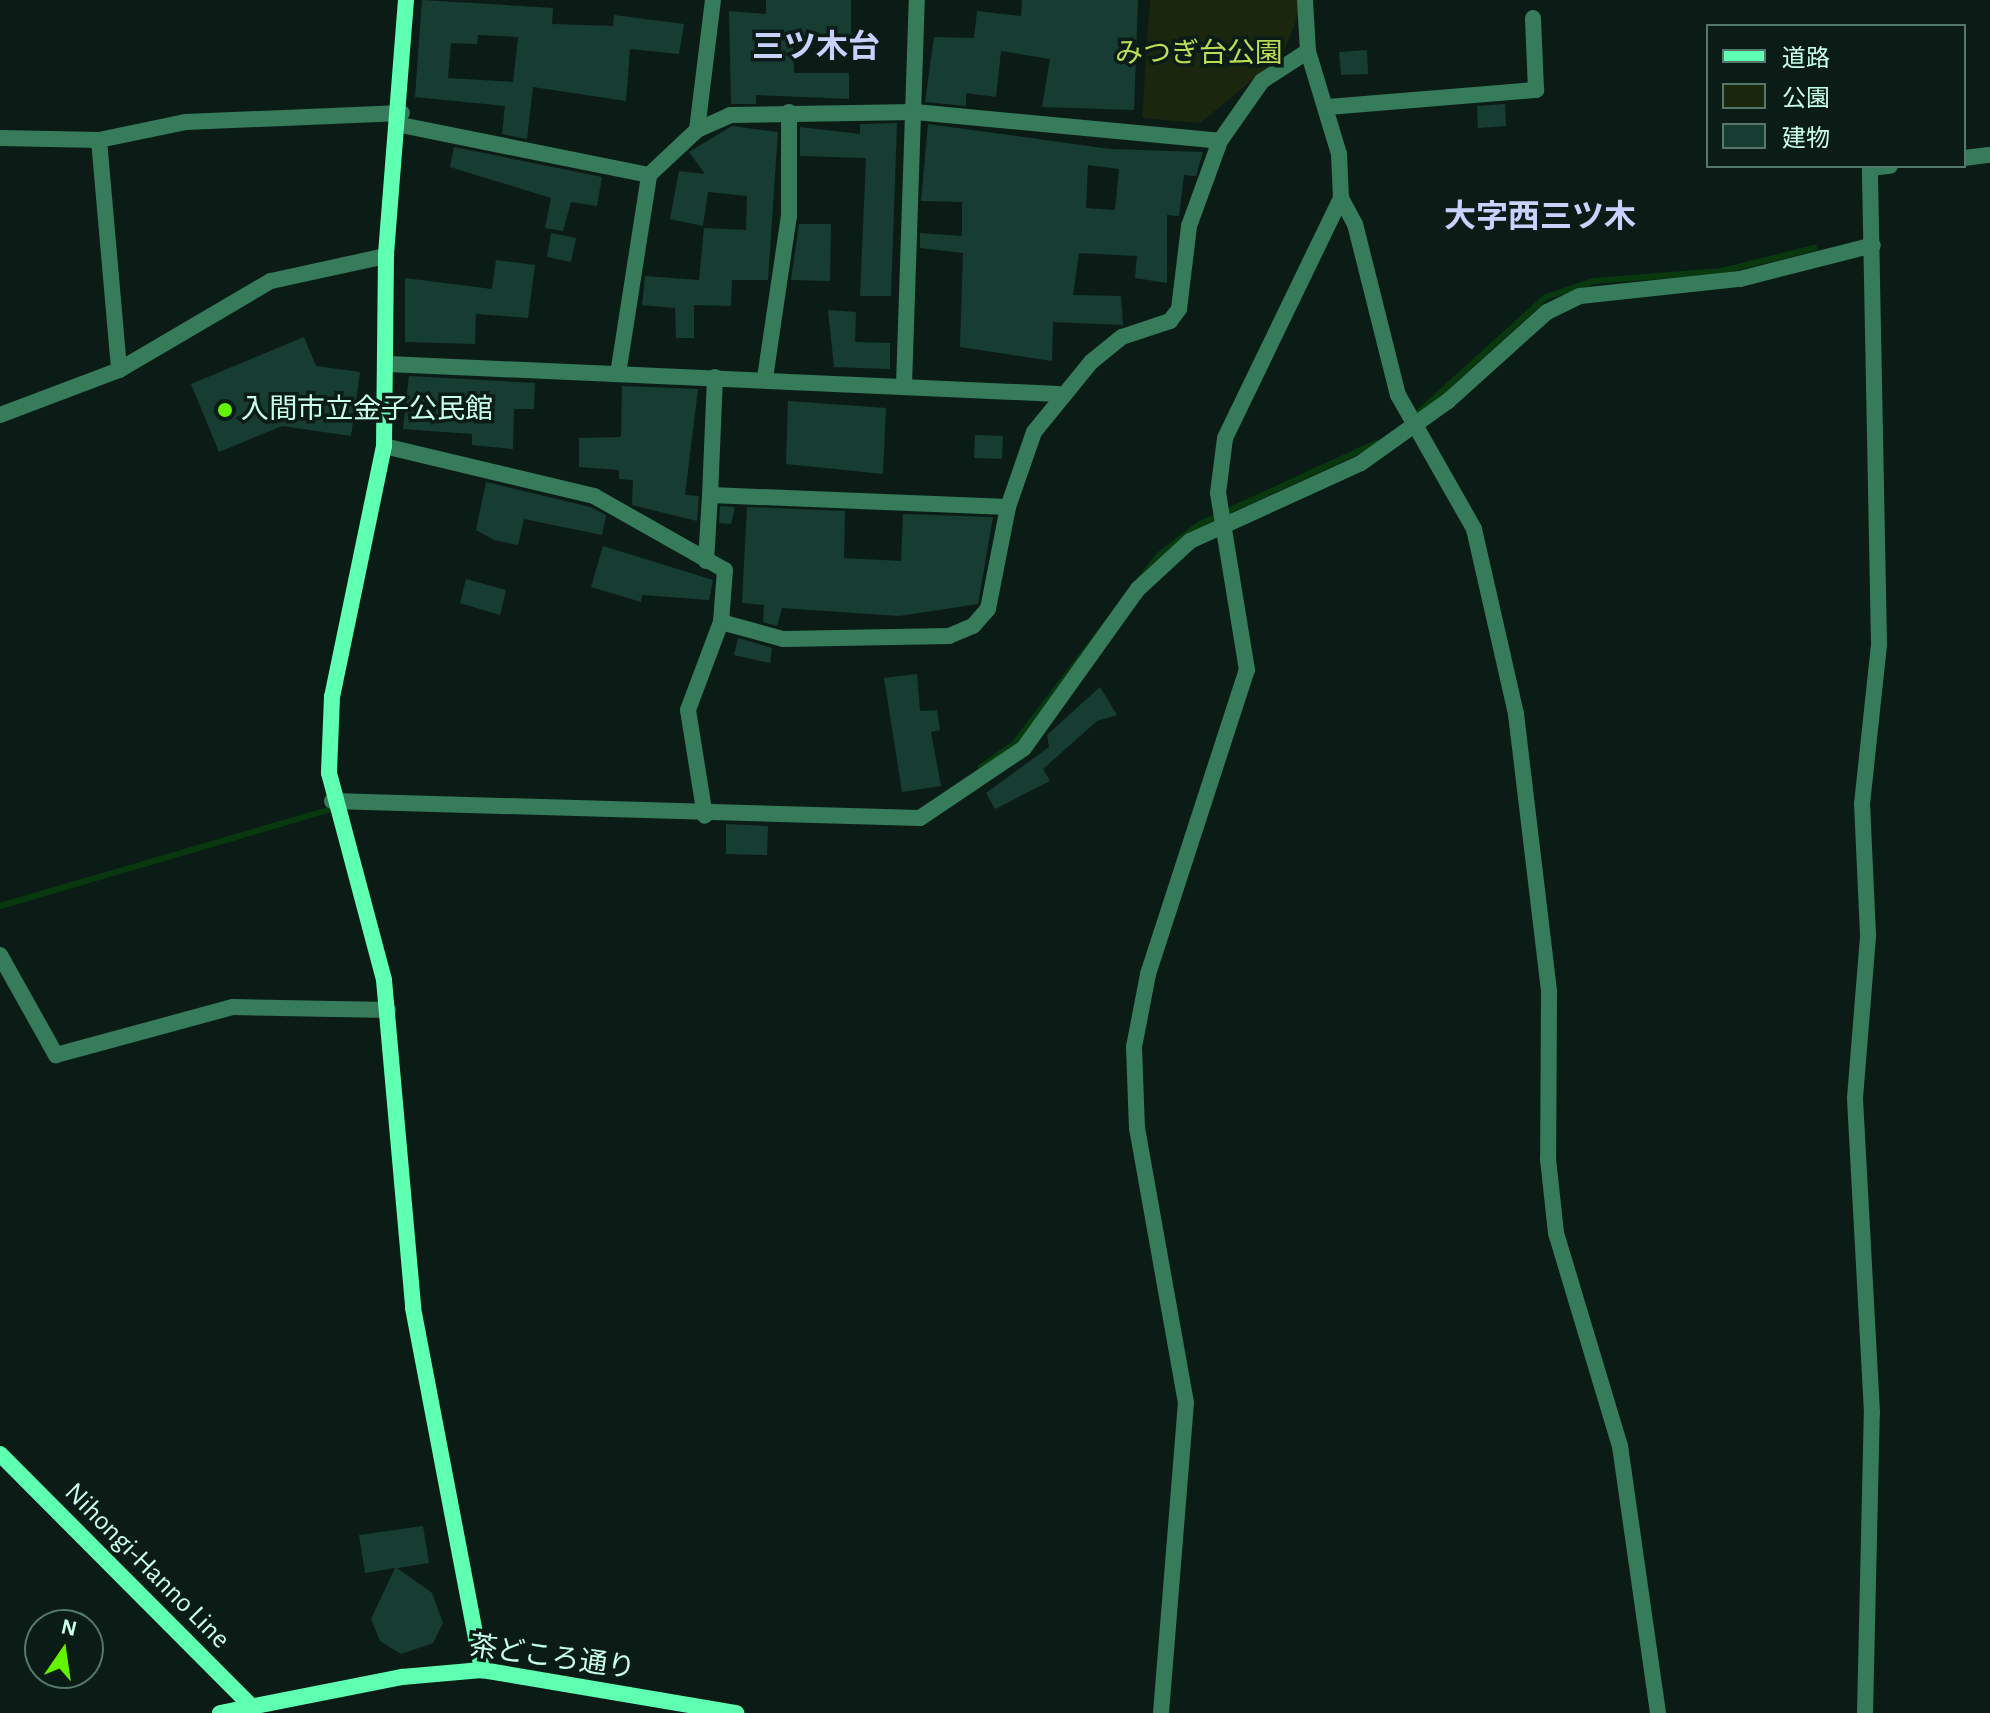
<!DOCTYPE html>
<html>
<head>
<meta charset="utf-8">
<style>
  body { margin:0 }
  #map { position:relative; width:1990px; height:1713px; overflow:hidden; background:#0b1c17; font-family:"Alegreya Sans","Noto Sans JP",sans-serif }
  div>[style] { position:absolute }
  .green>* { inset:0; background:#1b260e }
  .stream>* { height:6px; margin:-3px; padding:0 3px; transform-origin:3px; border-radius:3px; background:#08380e }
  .building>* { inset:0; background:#173d32 }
  .street>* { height:16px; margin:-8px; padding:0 8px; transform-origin:8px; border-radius:8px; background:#367c5b }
  .secondary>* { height:16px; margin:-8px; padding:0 8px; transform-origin:8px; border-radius:8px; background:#5effb1 }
  .dots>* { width:22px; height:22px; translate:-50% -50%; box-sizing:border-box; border:4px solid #0b1c17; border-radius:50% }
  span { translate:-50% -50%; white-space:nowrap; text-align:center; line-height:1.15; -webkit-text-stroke:7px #0b1c17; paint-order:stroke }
  .park-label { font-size:28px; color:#bdde54 }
  .poi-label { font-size:28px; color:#c7ffe9 }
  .left { translate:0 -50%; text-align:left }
  .street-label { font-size:28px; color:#c7ffe9 }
  .quarter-label { font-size:32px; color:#c9d1ff; font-weight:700 }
  .legend { position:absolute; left:1706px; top:24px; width:260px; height:144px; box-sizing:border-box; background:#0b1c17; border:2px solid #56776b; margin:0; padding:10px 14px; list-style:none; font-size:24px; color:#c7ffe9 }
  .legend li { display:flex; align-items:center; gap:16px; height:40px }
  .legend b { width:40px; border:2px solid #56776b }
  .north { position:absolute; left:24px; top:1609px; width:80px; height:80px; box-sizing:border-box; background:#0b1c17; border:2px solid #56776b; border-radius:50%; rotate:13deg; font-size:22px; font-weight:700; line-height:32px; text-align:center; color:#c7ffe9 }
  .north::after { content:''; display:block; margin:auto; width:28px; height:36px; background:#63f200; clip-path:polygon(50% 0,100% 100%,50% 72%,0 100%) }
</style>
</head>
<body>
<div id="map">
  <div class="green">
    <i style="clip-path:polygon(1150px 0,1299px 0,1301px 8px,1282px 56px,1200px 123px,1142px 118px)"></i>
  </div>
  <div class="stream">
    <i style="left:1418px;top:413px;width:173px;rotate:-42.2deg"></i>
    <i style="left:1546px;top:297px;width:51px;rotate:-18.4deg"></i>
    <i style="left:1594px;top:281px;width:128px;rotate:-4.5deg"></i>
    <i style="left:1722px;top:271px;width:95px;rotate:-14deg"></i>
    <i style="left:981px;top:767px;width:40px;rotate:-34.9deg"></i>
    <i style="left:1014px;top:744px;width:238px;rotate:-52.5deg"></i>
    <i style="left:1159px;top:555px;width:51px;rotate:-37.1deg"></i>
    <i style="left:1200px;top:524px;width:194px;rotate:-24.7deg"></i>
    <i style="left:0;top:906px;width:352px;rotate:-16.3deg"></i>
  </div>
  <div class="building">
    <i style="clip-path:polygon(evenodd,422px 0,553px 8px,552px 24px,613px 26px,614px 15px,684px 24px,679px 54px,630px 49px,626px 101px,533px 87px,527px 139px,502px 134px,505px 106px,415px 97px,422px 0,478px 35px,518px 37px,513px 82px,448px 78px,451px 43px,477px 44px,478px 35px)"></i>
    <i style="clip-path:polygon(766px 0,851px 0,851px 41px,793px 42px,794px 73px,849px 73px,849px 99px,756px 95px,756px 104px,731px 104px,729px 11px,766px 14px)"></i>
    <i style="clip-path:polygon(1022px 0,1138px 0,1134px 110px,1042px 107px,1050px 59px,1001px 51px,996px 97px,966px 93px,966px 106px,925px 102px,934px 37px,974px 38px,977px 11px,1021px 16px)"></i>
    <i style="clip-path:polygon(1367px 50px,1368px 74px,1341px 75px,1339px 52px)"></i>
    <i style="clip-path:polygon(1505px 104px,1506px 126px,1478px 128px,1477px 106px)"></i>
    <i style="clip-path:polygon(897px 123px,891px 296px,860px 296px,866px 158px,800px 156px,800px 127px,860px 134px,860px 124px)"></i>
    <i style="clip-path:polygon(evenodd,928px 124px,1110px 149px,1203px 152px,1196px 176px,1184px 175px,1179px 216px,1167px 215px,1167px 283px,1135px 278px,1137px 256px,1079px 253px,1073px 295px,1121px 296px,1123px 325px,1053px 322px,1052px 361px,960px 347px,963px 253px,920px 248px,920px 233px,962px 236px,962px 202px,921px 201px,928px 124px,1088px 165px,1119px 169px,1115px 210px,1086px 208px,1088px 165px)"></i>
    <i style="clip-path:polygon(732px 126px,778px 132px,768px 280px,732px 280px,731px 306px,694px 305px,694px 338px,676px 338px,675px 308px,642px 305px,645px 276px,699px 280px,704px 228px,746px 230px,747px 196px,708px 192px,703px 226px,670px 219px,679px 171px,705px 174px,689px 152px)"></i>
    <i style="clip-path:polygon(454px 147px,602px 177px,597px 206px,571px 202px,563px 231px,545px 228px,551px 198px,450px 167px)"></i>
    <i style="clip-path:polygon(799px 224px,831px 224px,830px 281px,791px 280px)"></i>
    <i style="clip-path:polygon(551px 233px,576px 238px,571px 262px,547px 257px)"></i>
    <i style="clip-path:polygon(496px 260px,535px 265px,528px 318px,476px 314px,475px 344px,405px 342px,405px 278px,492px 289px)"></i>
    <i style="clip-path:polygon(828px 310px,856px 312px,855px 342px,890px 343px,890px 369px,834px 367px)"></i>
    <i style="clip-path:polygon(304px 337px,316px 366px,360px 372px,351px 436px,282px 426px,219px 452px,191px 384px)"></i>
    <i style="clip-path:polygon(409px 376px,535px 383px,534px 409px,514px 409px,513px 449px,472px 445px,472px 434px,403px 429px)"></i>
    <i style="clip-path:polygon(622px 386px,698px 389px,685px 495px,699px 496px,697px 521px,632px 505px,633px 480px,619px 479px,619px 470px,579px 467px,579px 438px,621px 437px)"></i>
    <i style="clip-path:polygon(788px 401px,886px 408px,883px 474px,786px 464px)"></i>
    <i style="clip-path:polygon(975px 435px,1003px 436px,1002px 459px,974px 458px)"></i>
    <i style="clip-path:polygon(486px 482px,590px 507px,606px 515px,602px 535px,524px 519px,518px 545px,494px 540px,476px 530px)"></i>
    <i style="clip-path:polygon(720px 506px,735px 507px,731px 524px,719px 523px)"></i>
    <i style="clip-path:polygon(747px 507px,845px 511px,844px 558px,901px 561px,903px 514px,993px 517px,978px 604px,899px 616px,782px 608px,777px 626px,763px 622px,764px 605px,742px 603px)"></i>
    <i style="clip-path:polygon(603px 546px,713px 580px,709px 600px,642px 595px,641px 602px,591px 587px)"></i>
    <i style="clip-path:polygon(466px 579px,506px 590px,500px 615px,460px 603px)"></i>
    <i style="clip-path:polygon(738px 638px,772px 648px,770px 663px,734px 655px)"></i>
    <i style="clip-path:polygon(917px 674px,920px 711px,937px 710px,940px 730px,931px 732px,941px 786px,902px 792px,884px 678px)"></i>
    <i style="clip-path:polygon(1100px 687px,1117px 715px,1097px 721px,1043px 769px,1050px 781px,995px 809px,986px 793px,1049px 747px,1047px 735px)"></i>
    <i style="clip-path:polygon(726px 824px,768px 826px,767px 855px,726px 854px)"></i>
    <i style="clip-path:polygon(423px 1526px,429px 1563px,397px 1568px,432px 1593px,443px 1623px,433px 1643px,401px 1654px,380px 1641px,371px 1619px,395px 1568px,365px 1573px,359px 1535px)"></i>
  </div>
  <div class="street">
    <i style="left:1328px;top:107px;width:209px;rotate:-4.7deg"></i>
    <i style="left:1536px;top:90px;width:72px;rotate:-92.4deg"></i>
    <i style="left:401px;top:125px;width:253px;rotate:11.4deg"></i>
    <i style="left:649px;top:175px;width:66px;rotate:-43.2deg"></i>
    <i style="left:697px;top:130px;width:36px;rotate:-24deg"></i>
    <i style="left:730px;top:115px;width:185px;rotate:-0.9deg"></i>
    <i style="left:915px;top:112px;width:306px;rotate:5.4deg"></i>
    <i style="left:697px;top:130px;width:131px;rotate:-83deg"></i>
    <i style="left:0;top:138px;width:99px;rotate:1.2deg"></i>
    <i style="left:99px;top:140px;width:89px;rotate:-11.7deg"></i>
    <i style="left:186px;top:122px;width:216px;rotate:-2.4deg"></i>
    <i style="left:99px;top:140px;width:231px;rotate:85deg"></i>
    <i style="left:1964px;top:158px;width:26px;rotate:-7deg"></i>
    <i style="left:1341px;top:198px;width:30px;rotate:62deg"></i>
    <i style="left:1355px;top:224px;width:176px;rotate:75.9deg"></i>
    <i style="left:1398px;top:395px;width:154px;rotate:60.4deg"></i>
    <i style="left:1474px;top:529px;width:190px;rotate:77.2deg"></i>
    <i style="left:1516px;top:714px;width:280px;rotate:83.2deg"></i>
    <i style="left:1549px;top:992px;width:167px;rotate:90.3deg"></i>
    <i style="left:1548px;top:1159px;width:74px;rotate:83.8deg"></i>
    <i style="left:1556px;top:1233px;width:222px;rotate:73.3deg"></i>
    <i style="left:1620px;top:1446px;width:270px;rotate:81.9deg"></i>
    <i style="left:388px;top:364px;width:671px;rotate:2.56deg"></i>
    <i style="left:618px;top:374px;width:201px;rotate:-81.1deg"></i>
    <i style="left:715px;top:377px;width:118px;rotate:92.4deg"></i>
    <i style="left:710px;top:495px;width:298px;rotate:2.3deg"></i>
    <i style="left:765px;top:378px;width:164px;rotate:-81.6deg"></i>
    <i style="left:789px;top:216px;width:104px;rotate:-90deg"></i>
    <i style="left:904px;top:385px;width:385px;rotate:-88.1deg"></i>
    <i style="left:0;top:415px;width:127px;rotate:-20.7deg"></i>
    <i style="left:119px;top:370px;width:176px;rotate:-30.4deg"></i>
    <i style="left:271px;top:281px;width:118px;rotate:-12.3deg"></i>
    <i style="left:384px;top:446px;width:216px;rotate:13.4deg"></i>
    <i style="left:594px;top:496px;width:150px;rotate:29.5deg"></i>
    <i style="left:725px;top:570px;width:52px;rotate:94.4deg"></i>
    <i style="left:721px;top:622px;width:94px;rotate:110.6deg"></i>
    <i style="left:688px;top:710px;width:107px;rotate:80.9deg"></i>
    <i style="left:706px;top:561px;width:66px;rotate:-86.5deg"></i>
    <i style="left:721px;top:622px;width:64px;rotate:15.3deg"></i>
    <i style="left:783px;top:639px;width:166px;rotate:-1deg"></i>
    <i style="left:949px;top:636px;width:26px;rotate:-23deg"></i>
    <i style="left:973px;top:626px;width:23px;rotate:-49deg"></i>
    <i style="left:988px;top:609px;width:104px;rotate:-78.9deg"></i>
    <i style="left:1008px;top:507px;width:79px;rotate:-70.9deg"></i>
    <i style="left:1034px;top:432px;width:90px;rotate:-50.8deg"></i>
    <i style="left:1091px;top:362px;width:40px;rotate:-39deg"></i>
    <i style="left:1122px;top:337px;width:51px;rotate:-18.4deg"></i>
    <i style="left:1170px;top:321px;width:15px;rotate:-53deg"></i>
    <i style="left:1179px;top:309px;width:84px;rotate:-83.1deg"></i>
    <i style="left:1189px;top:226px;width:90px;rotate:-70deg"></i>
    <i style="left:1220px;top:141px;width:73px;rotate:-55deg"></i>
    <i style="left:1262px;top:81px;width:55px;rotate:-33.1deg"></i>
    <i style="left:332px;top:801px;width:588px;rotate:1.66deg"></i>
    <i style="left:920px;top:818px;width:125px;rotate:-33.9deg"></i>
    <i style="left:1024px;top:748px;width:196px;rotate:-54.4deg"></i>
    <i style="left:1138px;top:589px;width:71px;rotate:-42.7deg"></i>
    <i style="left:1190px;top:541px;width:188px;rotate:-24.5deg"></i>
    <i style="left:1361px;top:463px;width:107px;rotate:-35.5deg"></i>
    <i style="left:1448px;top:401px;width:133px;rotate:-42deg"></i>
    <i style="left:1547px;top:312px;width:37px;rotate:-26deg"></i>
    <i style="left:1580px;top:296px;width:161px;rotate:-6.1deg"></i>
    <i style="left:1740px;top:279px;width:137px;rotate:-14.3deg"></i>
    <i style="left:0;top:955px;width:115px;rotate:60.8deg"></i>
    <i style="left:56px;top:1055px;width:183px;rotate:-15.2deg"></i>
    <i style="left:233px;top:1007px;width:155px;rotate:1.1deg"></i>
    <i style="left:1161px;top:1713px;width:311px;rotate:-85.4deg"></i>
    <i style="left:1186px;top:1403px;width:278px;rotate:-100.1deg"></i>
    <i style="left:1137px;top:1129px;width:82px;rotate:-92.1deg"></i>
    <i style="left:1134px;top:1047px;width:74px;rotate:-79.1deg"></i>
    <i style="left:1148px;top:974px;width:320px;rotate:-72deg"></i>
    <i style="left:1247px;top:670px;width:179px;rotate:-99.3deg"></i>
    <i style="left:1218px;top:493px;width:55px;rotate:-82.7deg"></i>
    <i style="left:1225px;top:438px;width:267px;rotate:-64.2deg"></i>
    <i style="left:1341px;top:198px;width:44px;rotate:-92.6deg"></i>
    <i style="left:1339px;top:154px;width:108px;rotate:-106.8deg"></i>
    <i style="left:1308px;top:51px;width:51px;rotate:-93.4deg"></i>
    <i style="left:1865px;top:1713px;width:300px;rotate:-88.7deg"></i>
    <i style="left:1872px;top:1413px;width:315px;rotate:-93.1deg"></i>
    <i style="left:1855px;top:1098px;width:164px;rotate:-85.4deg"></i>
    <i style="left:1868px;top:935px;width:131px;rotate:-92.6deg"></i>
    <i style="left:1862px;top:804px;width:161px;rotate:-83.9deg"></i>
    <i style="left:1879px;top:644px;width:476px;rotate:-91.1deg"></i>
    <i style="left:1870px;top:168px;width:20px;rotate:-6deg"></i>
  </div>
  <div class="secondary">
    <i style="left:406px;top:0;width:257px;rotate:94.5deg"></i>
    <i style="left:386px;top:256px;width:190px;rotate:90.6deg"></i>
    <i style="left:384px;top:446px;width:256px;rotate:101.7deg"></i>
    <i style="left:332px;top:697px;width:76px;rotate:92.3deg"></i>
    <i style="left:329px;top:773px;width:214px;rotate:75.1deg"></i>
    <i style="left:384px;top:980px;width:329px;rotate:84.9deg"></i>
    <i style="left:413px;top:1308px;width:369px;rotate:79.2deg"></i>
    <i style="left:0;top:1454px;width:359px;rotate:45.1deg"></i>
    <i style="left:220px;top:1713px;width:186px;rotate:-11.2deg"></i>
    <i style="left:402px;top:1677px;width:80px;rotate:-5deg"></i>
    <i style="left:482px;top:1670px;width:258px;rotate:9.6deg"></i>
  </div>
  <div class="dots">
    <i style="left:225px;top:410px;background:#63f200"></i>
  </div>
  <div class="park-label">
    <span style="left:1199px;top:54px">みつぎ台公園</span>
  </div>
  <div class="poi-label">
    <span class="left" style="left:241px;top:410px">入間市立金子公民館</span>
  </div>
  <div class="street-label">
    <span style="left:147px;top:1566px;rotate:45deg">Nihongi-Hanno Line</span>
    <span style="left:552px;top:1658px;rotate:8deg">茶どころ通り</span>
  </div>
  <div class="quarter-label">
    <span style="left:816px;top:47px">三ツ木台</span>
    <span style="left:1540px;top:217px">大字西三ツ木</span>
  </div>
  <ul class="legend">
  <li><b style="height:10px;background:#5effb1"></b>道路</li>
  <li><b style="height:22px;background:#1b260e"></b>公園</li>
  <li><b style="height:22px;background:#173d32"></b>建物</li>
  </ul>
  <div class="north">N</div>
</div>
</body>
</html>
